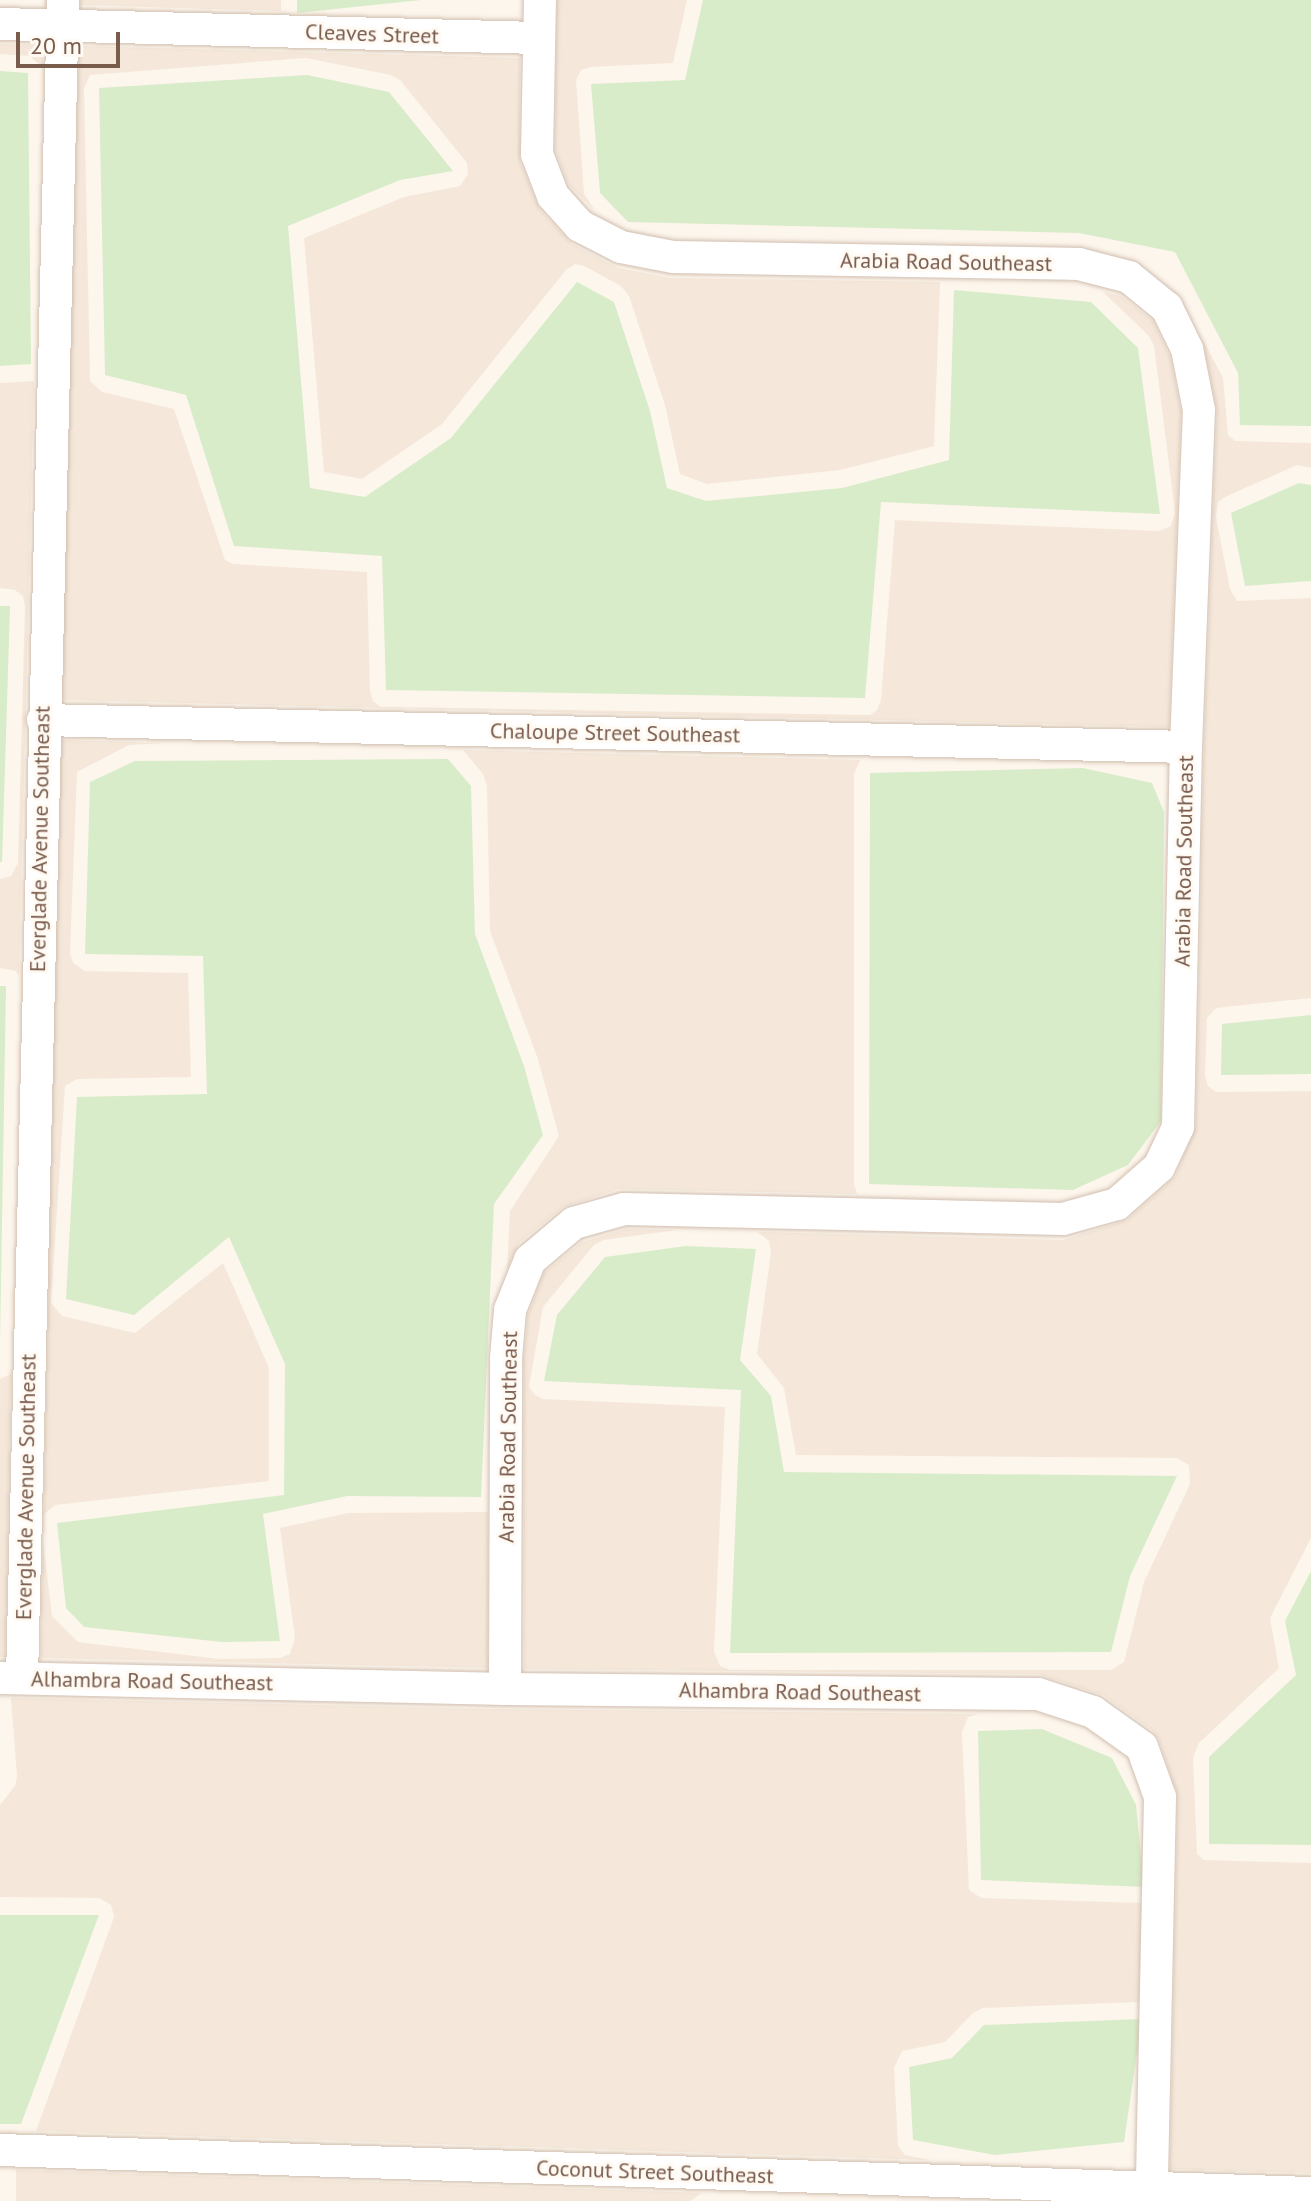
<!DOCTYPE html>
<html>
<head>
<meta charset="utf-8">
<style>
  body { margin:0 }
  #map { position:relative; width:1311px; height:2201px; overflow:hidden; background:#fdf6ec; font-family:"PT Sans",sans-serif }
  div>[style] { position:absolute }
  .residential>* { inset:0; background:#f5e8da }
  .green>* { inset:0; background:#d8ecc9 }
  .roads { filter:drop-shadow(0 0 2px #d1beb0) drop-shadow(0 0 2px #d1beb0) }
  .street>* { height:32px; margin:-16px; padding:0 16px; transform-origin:16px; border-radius:16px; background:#fff }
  span { translate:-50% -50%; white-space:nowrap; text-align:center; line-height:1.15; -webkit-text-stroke:6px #fffaf3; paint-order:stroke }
  .street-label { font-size:22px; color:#7a5c4d }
  .scale { position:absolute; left:16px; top:32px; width:104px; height:36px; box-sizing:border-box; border:4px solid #7a5c4d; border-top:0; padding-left:10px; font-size:24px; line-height:28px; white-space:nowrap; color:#7a5c4d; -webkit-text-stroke:6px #fffaf3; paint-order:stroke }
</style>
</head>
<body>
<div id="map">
  <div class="residential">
    <i style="clip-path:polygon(81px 0,281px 0,281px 11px,80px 5px)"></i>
    <i style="clip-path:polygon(557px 0,687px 0,673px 63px,591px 67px,581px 70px,576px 80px,584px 194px,595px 211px,568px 184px,555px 149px)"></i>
    <i style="clip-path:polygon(0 44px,43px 45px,43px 67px,29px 56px,0 54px)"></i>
    <i style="clip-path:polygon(79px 46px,520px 58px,520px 162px,540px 210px,572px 244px,618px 268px,670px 278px,940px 282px,934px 446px,840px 470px,707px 484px,680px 474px,665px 405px,629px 296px,621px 286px,584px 266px,575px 264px,566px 270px,442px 424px,362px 479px,324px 472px,304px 238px,404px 197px,460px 186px,468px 174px,467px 163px,400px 80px,391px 75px,306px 58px,90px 75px,84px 89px,90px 381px,102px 392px,174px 409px,225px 560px,233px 564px,367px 572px,370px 691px,373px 701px,381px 707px,870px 715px,877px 710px,881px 700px,895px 520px,1159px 531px,1171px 526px,1175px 512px,1154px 345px,1148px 335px,1103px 292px,1121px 296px,1153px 321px,1170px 357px,1181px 412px,1169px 727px,61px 700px)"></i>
    <i style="clip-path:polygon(1203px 340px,1223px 378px,1228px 435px,1235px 441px,1311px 443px,1311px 468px,1297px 465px,1225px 497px,1218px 502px,1216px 517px,1230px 589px,1237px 601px,1311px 598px,1311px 998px,1216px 1008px,1207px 1018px,1205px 1075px,1208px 1086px,1216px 1092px,1311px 1091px,1311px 1538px,1270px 1618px,1279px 1668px,1199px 1743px,1193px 1757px,1197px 1854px,1204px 1860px,1311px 1863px,1311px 2173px,1170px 2169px,1178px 1796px,1159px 1739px,1152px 1730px,1103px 1695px,1038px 1674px,524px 1669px,524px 1359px,528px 1315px,544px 1273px,582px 1242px,626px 1229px,676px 1230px,604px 1240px,594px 1245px,543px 1307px,529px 1387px,535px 1395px,543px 1399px,725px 1407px,714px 1652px,720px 1666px,730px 1670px,1111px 1670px,1124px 1662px,1144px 1582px,1190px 1484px,1189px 1465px,1177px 1458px,796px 1455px,784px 1388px,757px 1354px,771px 1252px,769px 1241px,758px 1232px,1063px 1240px,1127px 1220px,1175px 1177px,1196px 1127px,1204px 748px,1217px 411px)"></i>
    <i style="clip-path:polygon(34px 381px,19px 976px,16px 971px,0 968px,0 879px,11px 876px,18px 863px,25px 607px,23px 596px,15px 590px,0 588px,0 383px)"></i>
    <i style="clip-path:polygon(60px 740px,163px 743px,129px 745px,77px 772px,70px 953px,73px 963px,85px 971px,188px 973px,191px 1077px,77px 1079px,65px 1086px,51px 1303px,62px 1316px,135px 1333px,223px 1263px,269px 1368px,269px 1481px,55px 1505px,44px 1514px)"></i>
    <i style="clip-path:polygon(463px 750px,860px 760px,854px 774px,854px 1184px,857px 1194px,619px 1189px,563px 1207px,519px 1243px,507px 1269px,510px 1211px,559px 1136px,538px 1059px,490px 931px,487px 786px,483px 774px)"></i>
    <i style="clip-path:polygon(11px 1374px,5px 1657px,0 1657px,0 1379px)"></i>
    <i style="clip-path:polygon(488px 1512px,488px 1668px,41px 1658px,43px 1541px,52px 1616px,78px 1642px,220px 1659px,280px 1658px,290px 1654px,295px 1638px,280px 1528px,348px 1513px)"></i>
    <i style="clip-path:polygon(11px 1698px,487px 1709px,977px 1714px,968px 1717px,962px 1732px,969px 1890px,981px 1898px,1142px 1903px,1139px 2002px,983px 2008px,973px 2013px,945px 2042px,902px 2051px,894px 2068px,898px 2146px,905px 2155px,929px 2160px,36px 2131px,114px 1917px,111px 1905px,99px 1898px,0 1897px,0 1805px,15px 1786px,17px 1776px)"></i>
    <i style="clip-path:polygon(16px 2170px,702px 2193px,690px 2201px,16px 2201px)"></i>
  </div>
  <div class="green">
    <i style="clip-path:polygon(297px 0,421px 0,297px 13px)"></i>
    <i style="clip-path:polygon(703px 0,1311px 0,1311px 426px,1240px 425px,1238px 373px,1175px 252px,1079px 233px,628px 222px,600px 193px,591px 84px,685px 80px)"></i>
    <i style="clip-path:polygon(0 71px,28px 73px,31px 364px,0 366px)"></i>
    <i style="clip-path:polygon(307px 75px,389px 92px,453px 171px,400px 180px,288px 226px,310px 488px,365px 497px,451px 438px,577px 282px,614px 302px,650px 411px,667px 488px,706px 501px,842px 488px,949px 460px,954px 290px,1091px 302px,1138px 348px,1160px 514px,881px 502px,865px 698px,386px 690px,382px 556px,234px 546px,186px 395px,105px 375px,99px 88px)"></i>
    <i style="clip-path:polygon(1299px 483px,1311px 485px,1311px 581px,1245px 586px,1231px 513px)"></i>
    <i style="clip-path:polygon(0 606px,10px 606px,2px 862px,0 862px)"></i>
    <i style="clip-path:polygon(448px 759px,471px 786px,475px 934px,524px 1066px,543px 1135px,494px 1204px,481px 1497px,347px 1496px,263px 1514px,280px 1641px,222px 1642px,84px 1627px,66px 1608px,57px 1523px,284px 1495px,285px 1364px,229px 1237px,134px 1315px,66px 1299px,77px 1097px,207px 1094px,203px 956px,85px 954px,90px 782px,135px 761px)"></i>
    <i style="clip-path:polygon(1083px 768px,1152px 783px,1164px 812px,1161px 1121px,1128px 1165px,1073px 1190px,869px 1184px,870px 773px)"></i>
    <i style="clip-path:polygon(0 986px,6px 986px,0 1343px)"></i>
    <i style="clip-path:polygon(1311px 1015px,1311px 1074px,1221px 1075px,1222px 1024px)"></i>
    <i style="clip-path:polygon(686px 1246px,756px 1249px,740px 1360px,771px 1396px,784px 1472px,1177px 1476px,1130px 1576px,1111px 1652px,730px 1653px,741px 1390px,544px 1381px,557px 1315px,605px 1257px)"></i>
    <i style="clip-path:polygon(1311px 1571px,1311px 1845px,1209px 1844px,1209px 1757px,1296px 1675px,1285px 1621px)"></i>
    <i style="clip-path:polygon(1042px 1729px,1112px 1758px,1136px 1805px,1144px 1887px,981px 1880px,978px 1731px)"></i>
    <i style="clip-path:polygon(0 1915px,99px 1915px,21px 2124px,0 2124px)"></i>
    <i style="clip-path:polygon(1142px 2019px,1124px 2142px,995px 2155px,913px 2140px,909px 2067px,952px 2058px,984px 2025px)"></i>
  </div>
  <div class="roads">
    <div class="street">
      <i style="left:0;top:24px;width:538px;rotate:1.49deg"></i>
      <i style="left:43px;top:720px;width:1143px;rotate:1.35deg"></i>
      <i style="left:0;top:1678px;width:505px;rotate:1.25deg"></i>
      <i style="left:505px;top:1689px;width:533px;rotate:0.54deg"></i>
      <i style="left:1038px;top:1694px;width:58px;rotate:18.1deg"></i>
      <i style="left:1093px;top:1712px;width:60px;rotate:35.5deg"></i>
      <i style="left:1142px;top:1747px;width:53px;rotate:70.2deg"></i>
      <i style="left:1160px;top:1797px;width:391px;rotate:91.2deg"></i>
      <i style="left:22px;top:1678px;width:1679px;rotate:-88.6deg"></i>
      <i style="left:505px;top:1689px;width:331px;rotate:-89.8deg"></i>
      <i style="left:506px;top:1358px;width:48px;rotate:-85.2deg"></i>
      <i style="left:510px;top:1310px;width:54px;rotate:-68.2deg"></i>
      <i style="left:530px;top:1260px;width:57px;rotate:-40.1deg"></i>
      <i style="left:574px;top:1223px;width:52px;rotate:-15.6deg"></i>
      <i style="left:624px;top:1209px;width:439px;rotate:1.3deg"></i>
      <i style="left:1063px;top:1219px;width:56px;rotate:-15.5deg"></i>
      <i style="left:1117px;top:1204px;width:56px;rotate:-41.4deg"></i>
      <i style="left:1159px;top:1167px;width:44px;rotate:-64.6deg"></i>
      <i style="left:1178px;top:1127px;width:380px;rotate:-88.8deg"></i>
      <i style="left:1186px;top:747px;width:337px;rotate:-87.8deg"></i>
      <i style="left:1199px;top:410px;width:62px;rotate:-101.1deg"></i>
      <i style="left:1187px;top:349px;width:46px;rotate:-116deg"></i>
      <i style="left:1167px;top:308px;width:49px;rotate:-140.8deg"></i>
      <i style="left:1129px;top:277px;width:52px;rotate:-165.4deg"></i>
      <i style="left:1079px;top:264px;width:406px;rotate:-179deg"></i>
      <i style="left:673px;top:257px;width:53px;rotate:-169.1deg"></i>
      <i style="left:621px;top:247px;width:46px;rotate:-152.9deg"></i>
      <i style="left:580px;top:226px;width:40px;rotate:-132deg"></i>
      <i style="left:553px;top:196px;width:45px;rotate:-110.9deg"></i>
      <i style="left:537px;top:154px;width:154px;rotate:-88.9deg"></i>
      <i style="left:0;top:2150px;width:1312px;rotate:1.88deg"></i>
    </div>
  </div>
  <div class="street-label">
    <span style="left:372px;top:34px;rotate:2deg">Cleaves Street</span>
    <span style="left:946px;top:262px;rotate:1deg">Arabia Road Southeast</span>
    <span style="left:615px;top:733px;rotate:1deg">Chaloupe Street Southeast</span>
    <span style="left:40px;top:839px;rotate:-89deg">Everglade Avenue Southeast</span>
    <span style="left:1184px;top:861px;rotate:-89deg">Arabia Road Southeast</span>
    <span style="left:508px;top:1437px;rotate:-89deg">Arabia Road Southeast</span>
    <span style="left:26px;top:1487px;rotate:-89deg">Everglade Avenue Southeast</span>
    <span style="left:152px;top:1681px;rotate:1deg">Alhambra Road Southeast</span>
    <span style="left:800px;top:1692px;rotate:1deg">Alhambra Road Southeast</span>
    <span style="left:655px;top:2172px;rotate:2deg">Coconut Street Southeast</span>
  </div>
  <div class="scale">20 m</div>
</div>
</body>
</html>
